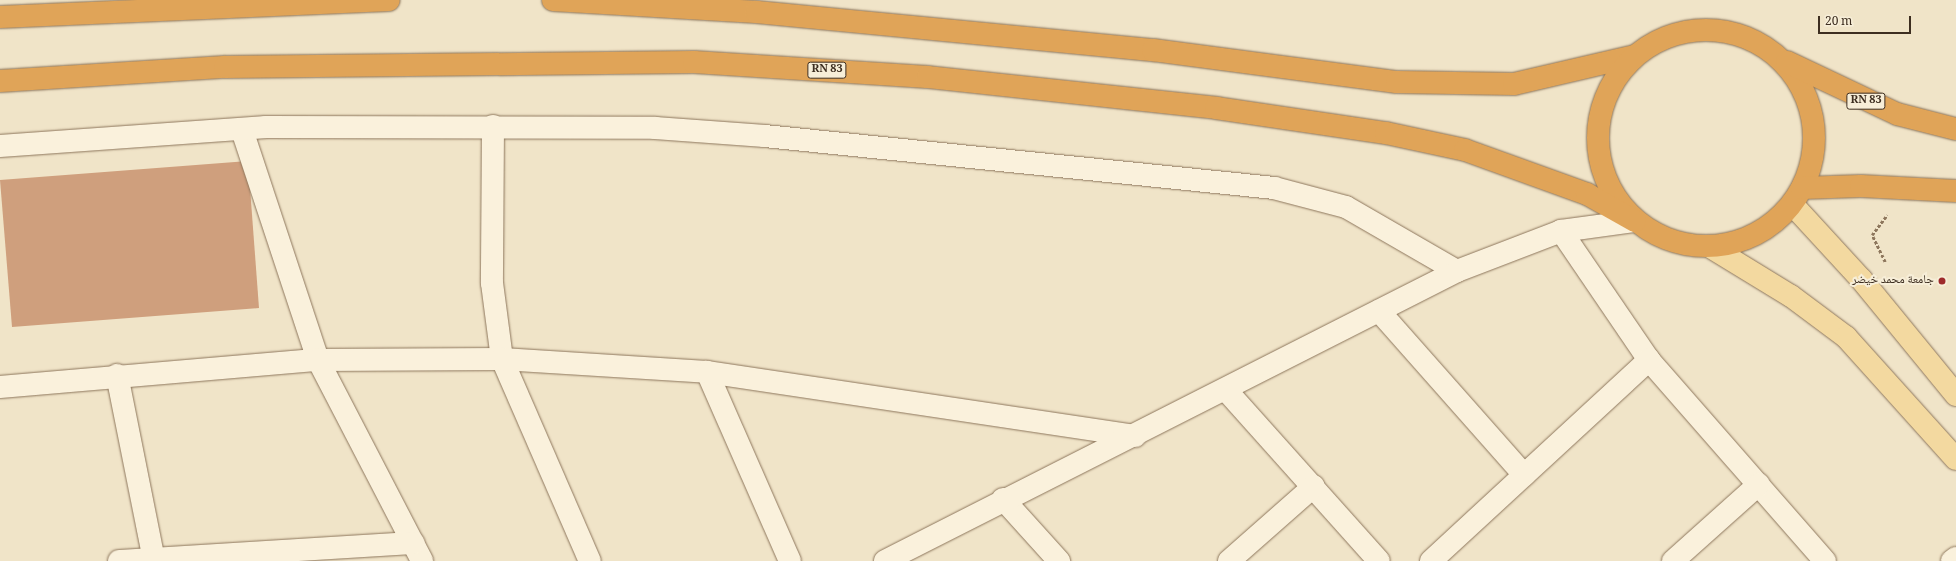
<!DOCTYPE html>
<html>
<head>
<meta charset="utf-8">
<style>
  body { margin:0 }
  #map { position:relative; width:1956px; height:561px; overflow:hidden; background:#f0e4c8; font-family:Georgia,"Noto Naskh Arabic",serif }
  div>[style] { position:absolute }
  .building>* { inset:0; background:#cf9f7d }
  .path>* { height:2.5px; margin-top:-1.25px; transform-origin:0; background:repeating-linear-gradient(90deg,#8d765c 0 3px,transparent 0 5px) }
  .roads { filter:drop-shadow(0 0 1px #8d765c) drop-shadow(0 0 1px #8d765c) }
  .minor>* { height:22px; margin:-11px; padding:0 11px; transform-origin:11px; border-radius:11px; background:#faf1dc }
  .major>* { height:22px; margin:-11px; padding:0 11px; transform-origin:11px; border-radius:11px; background:#f3d9a0 }
  .highway>* { height:22px; margin:-11px; padding:0 11px; transform-origin:11px; border-radius:11px; background:#e0a458 }
  .highway>.ring { margin:-11px; padding:0; box-sizing:content-box; background:none; border:22px solid #e0a458; border-radius:50% }
  .dots>* { width:11px; height:11px; translate:-50% -50%; box-sizing:border-box; border:2px solid #f7eed8; border-radius:50% }
  span { translate:-50% -50%; white-space:nowrap; text-align:center; line-height:1.15; -webkit-text-stroke:4px #f7eed8; paint-order:stroke }
  .shield-label span { padding:1px 3px; background:#f7eed8; border:1px solid; border-radius:3px; -webkit-text-stroke-width:0 }
  .shield-label { font-size:11px; color:#3d2e20; font-weight:700 }
  .poi-label { font-size:12px; color:#3d2e20 }
  .right { translate:-100% -50%; text-align:right }
  .scale { position:absolute; left:1818px; top:16px; width:93px; height:18px; box-sizing:border-box; border:2px solid #3d2e20; border-top:0; padding-left:5px; font-size:12px; line-height:14px; white-space:nowrap; color:#3d2e20; -webkit-text-stroke:3px #f7eed8; paint-order:stroke }
</style>
</head>
<body>
<div id="map">
  <div class="building">
    <i style="clip-path:polygon(248px 161px,259px 308px,12px 327px,0 180px)"></i>
  </div>
  <div class="path">
    <i style="left:1885px;top:262px;width:30px;rotate:-116deg"></i>
    <i style="left:1872px;top:235px;width:25px;rotate:-53deg"></i>
  </div>
  <div class="roads">
    <div class="minor">
      <i style="left:493px;top:126px;width:157px;rotate:90.4deg"></i>
      <i style="left:492px;top:283px;width:77px;rotate:82.5deg"></i>
      <i style="left:502px;top:359px;width:220px;rotate:66.5deg"></i>
      <i style="left:242px;top:130px;width:242px;rotate:71.7deg"></i>
      <i style="left:318px;top:360px;width:226px;rotate:62.6deg"></i>
      <i style="left:0;top:146px;width:267px;rotate:-4.1deg"></i>
      <i style="left:266px;top:127px;width:389px;rotate:0.1deg"></i>
      <i style="left:655px;top:128px;width:110px;rotate:4.2deg"></i>
      <i style="left:765px;top:136px;width:512px;rotate:5.83deg"></i>
      <i style="left:1274px;top:188px;width:74px;rotate:14.8deg"></i>
      <i style="left:1346px;top:207px;width:128px;rotate:30deg"></i>
      <i style="left:1561px;top:231px;width:156px;rotate:55.7deg"></i>
      <i style="left:1649px;top:360px;width:267px;rotate:48.8deg"></i>
      <i style="left:1379px;top:311px;width:219px;rotate:48.5deg"></i>
      <i style="left:707px;top:372px;width:206px;rotate:66.3deg"></i>
      <i style="left:117px;top:375px;width:190px;rotate:78.7deg"></i>
      <i style="left:0;top:387px;width:319px;rotate:-4.9deg"></i>
      <i style="left:318px;top:360px;width:184px;rotate:-0.3deg"></i>
      <i style="left:502px;top:359px;width:205px;rotate:3.6deg"></i>
      <i style="left:707px;top:372px;width:433px;rotate:8.5deg"></i>
      <i style="left:1226px;top:390px;width:229px;rotate:48.2deg"></i>
      <i style="left:1003px;top:499px;width:84px;rotate:47.9deg"></i>
      <i style="left:119px;top:561px;width:295px;rotate:-3.5deg"></i>
      <i style="left:885px;top:561px;width:641px;rotate:-26.88deg"></i>
      <i style="left:1457px;top:271px;width:111px;rotate:-21deg"></i>
      <i style="left:1561px;top:231px;width:75px;rotate:-7.7deg"></i>
      <i style="left:1229px;top:561px;width:113px;rotate:-41.4deg"></i>
      <i style="left:1431px;top:561px;width:297px;rotate:-42.7deg"></i>
      <i style="left:1673px;top:561px;width:115px;rotate:-41.8deg"></i>
      <i style="left:1952px;top:561px;width:5px;rotate:-37deg"></i>
    </div>
    <div class="major">
      <i style="left:1792px;top:204px;width:102px;rotate:47.4deg"></i>
      <i style="left:1861px;top:279px;width:150px;rotate:50.7deg"></i>
      <i style="left:1709px;top:246px;width:96px;rotate:31.4deg"></i>
      <i style="left:1791px;top:296px;width:69px;rotate:36.7deg"></i>
      <i style="left:1846px;top:337px;width:164px;rotate:48deg"></i>
    </div>
    <div class="highway">
      <i style="left:553px;top:0;width:204px;rotate:3.4deg"></i>
      <i style="left:757px;top:12px;width:398px;rotate:5.5deg"></i>
      <i style="left:1153px;top:50px;width:246px;rotate:7.5deg"></i>
      <i style="left:1397px;top:82px;width:117px;rotate:1deg"></i>
      <i style="left:1514px;top:84px;width:123px;rotate:-13.1deg"></i>
      <i style="left:0;top:17px;width:389px;rotate:-2.5deg"></i>
      <i class="ring" style="left:1598px;top:30px;width:194px;height:194px"></i>
      <i style="left:1787px;top:62px;width:122px;rotate:25.3deg"></i>
      <i style="left:1897px;top:114px;width:61px;rotate:14.3deg"></i>
      <i style="left:0;top:81px;width:225px;rotate:-3.6deg"></i>
      <i style="left:225px;top:67px;width:469px;rotate:-0.6deg"></i>
      <i style="left:694px;top:62px;width:234px;rotate:3.7deg"></i>
      <i style="left:928px;top:77px;width:290px;rotate:6.1deg"></i>
      <i style="left:1216px;top:108px;width:172px;rotate:8.4deg"></i>
      <i style="left:1386px;top:133px;width:81px;rotate:12.1deg"></i>
      <i style="left:1465px;top:150px;width:130px;rotate:19.8deg"></i>
      <i style="left:1587px;top:194px;width:55px;rotate:29.4deg"></i>
      <i style="left:1802px;top:188px;width:59px;rotate:-1.9deg"></i>
      <i style="left:1861px;top:186px;width:95px;rotate:3deg"></i>
    </div>
  </div>
  <div class="dots">
    <i style="left:1942px;top:281px;background:#9e2a2b"></i>
  </div>
  <div class="shield-label">
    <span style="left:827px;top:70px">RN 83</span>
    <span style="left:1866px;top:101px">RN 83</span>
  </div>
  <div class="poi-label">
    <span class="right" style="left:1934px;top:281px">جامعة محمد خيضر</span>
  </div>
  <div class="scale">20 m</div>
</div>
</body>
</html>
